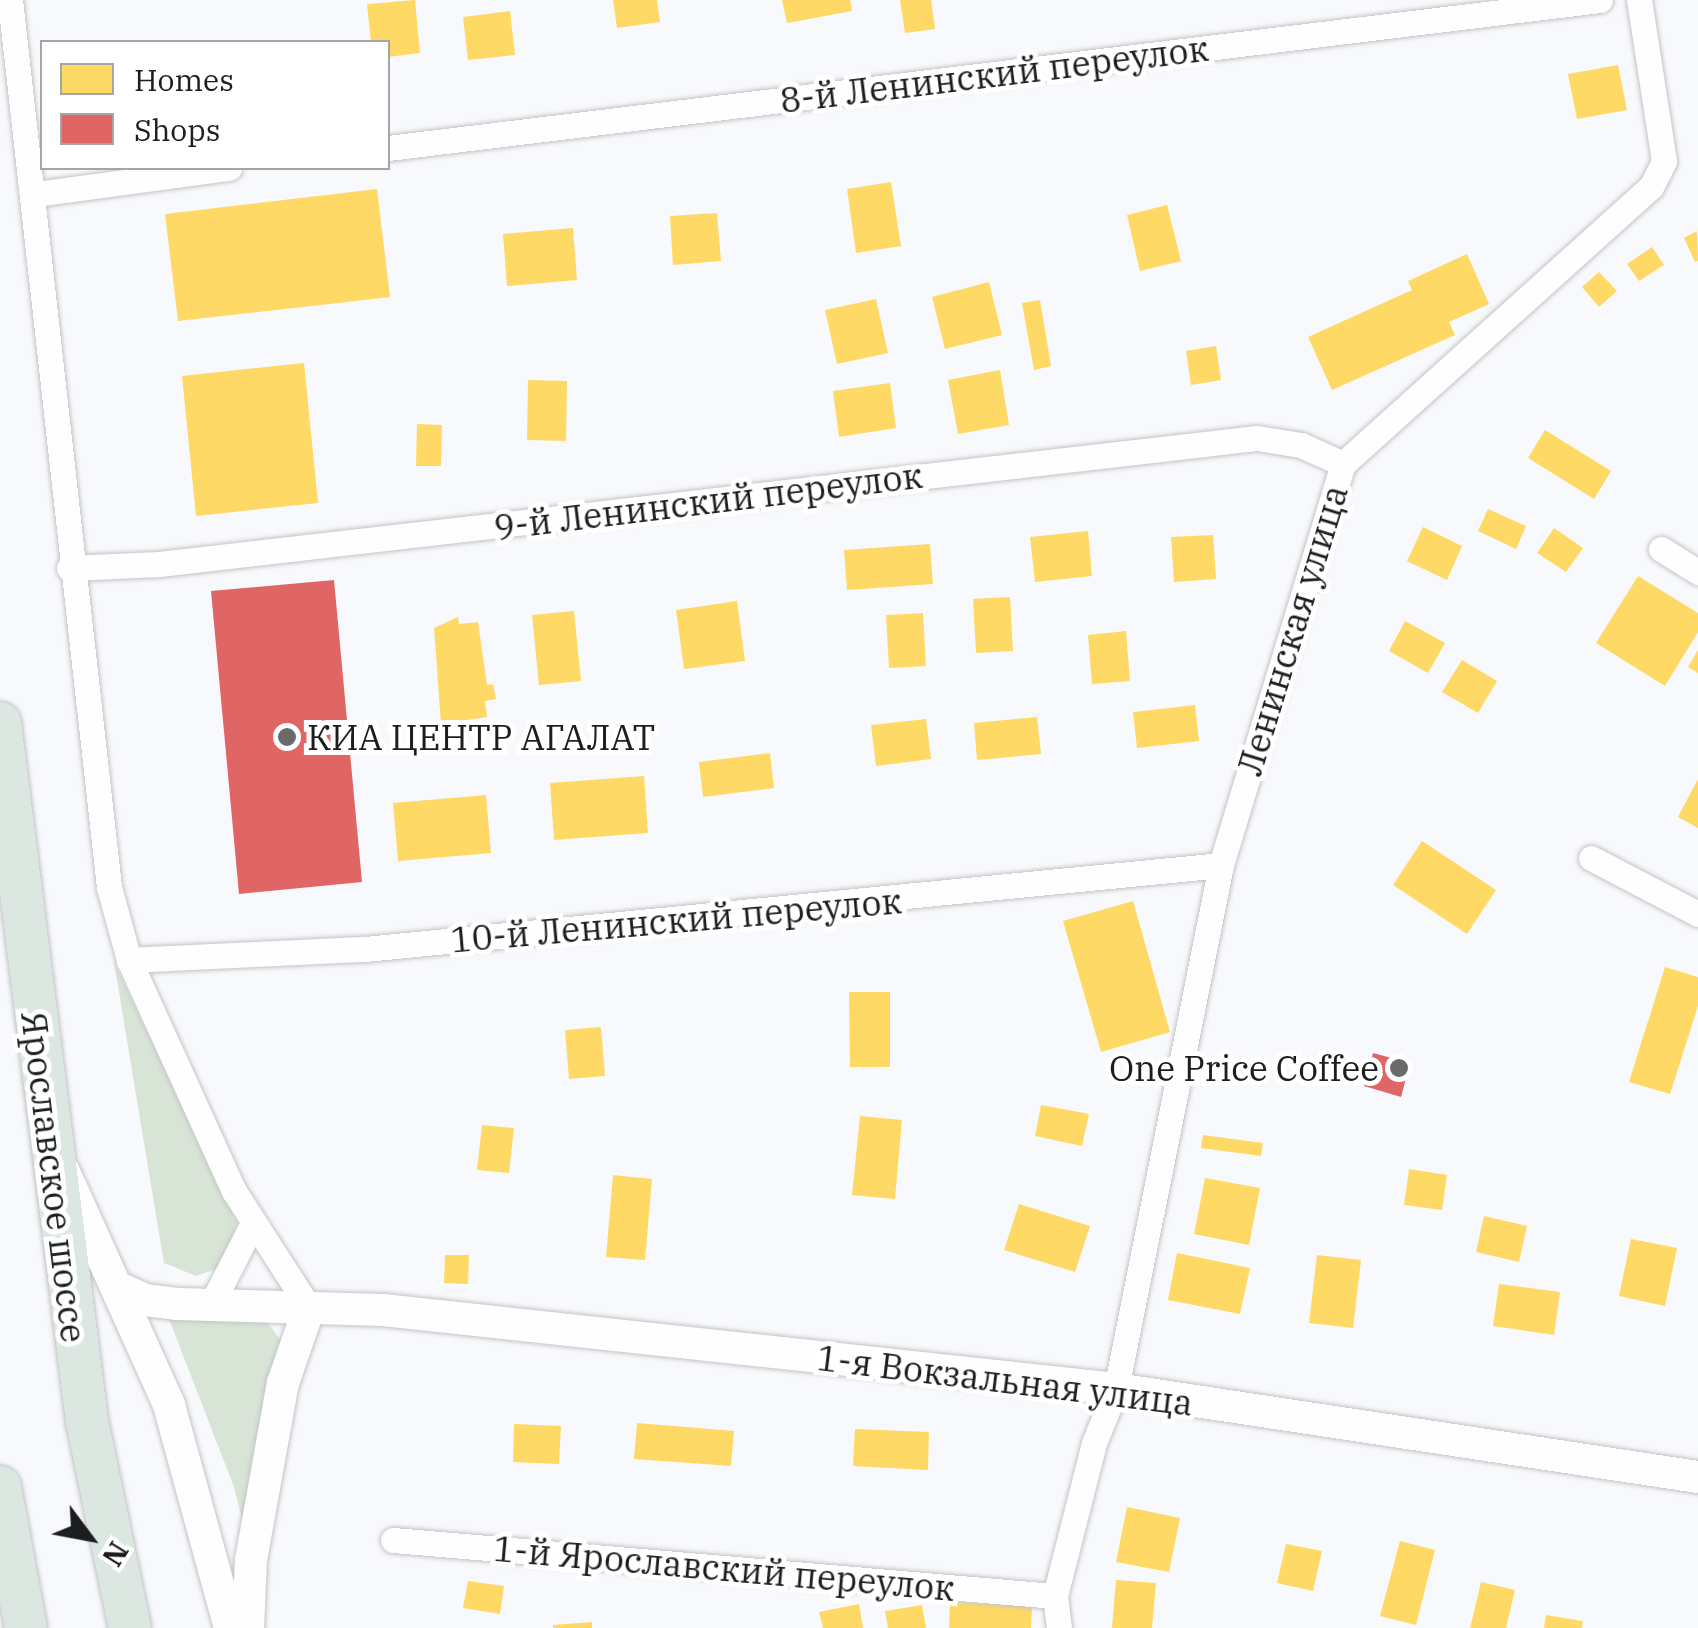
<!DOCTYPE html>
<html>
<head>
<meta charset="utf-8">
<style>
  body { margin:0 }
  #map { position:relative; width:1698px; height:1628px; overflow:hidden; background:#f8f9fc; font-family:"IBM Plex Serif",serif }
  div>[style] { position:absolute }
  .green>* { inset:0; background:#d8e4d6 }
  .homes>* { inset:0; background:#ffd966 }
  .shops>* { inset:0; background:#e06666 }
  .roads { filter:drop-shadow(0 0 2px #c3c4c6) drop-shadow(0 0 2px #c3c4c6) }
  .minor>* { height:25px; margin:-12.5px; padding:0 12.5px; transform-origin:12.5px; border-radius:12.5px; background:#fefeff }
  .tertiary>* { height:32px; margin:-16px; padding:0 16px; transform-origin:16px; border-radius:16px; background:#fefeff }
  .trunk>* { height:42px; margin:-21px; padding:0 21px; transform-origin:21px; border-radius:21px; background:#dce7e2 }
  .dots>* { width:28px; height:28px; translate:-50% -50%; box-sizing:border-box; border:5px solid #fff; border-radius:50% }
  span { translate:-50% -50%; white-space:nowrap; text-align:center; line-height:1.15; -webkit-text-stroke:10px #fff; paint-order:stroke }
  .street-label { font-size:35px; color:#1c1d1e }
  .poi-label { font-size:35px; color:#1c1d1e }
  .left { translate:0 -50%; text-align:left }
  .right { translate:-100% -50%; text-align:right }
  .legend { position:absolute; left:40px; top:40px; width:350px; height:130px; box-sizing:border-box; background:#fff; border:2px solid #a4a5a5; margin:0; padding:12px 18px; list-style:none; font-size:30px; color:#1c1d1e }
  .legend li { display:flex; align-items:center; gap:20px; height:50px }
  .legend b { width:50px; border:2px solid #a4a5a5 }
  .north { position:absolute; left:40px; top:1488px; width:100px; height:100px; -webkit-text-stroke:8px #fff; paint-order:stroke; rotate:122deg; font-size:28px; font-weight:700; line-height:40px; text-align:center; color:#1c1d1e }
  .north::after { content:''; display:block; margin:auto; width:35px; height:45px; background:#1c1d1e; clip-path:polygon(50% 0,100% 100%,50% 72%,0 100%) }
</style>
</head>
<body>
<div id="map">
  <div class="green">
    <i style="clip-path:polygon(114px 962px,237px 1223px,222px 1267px,196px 1276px,164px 1263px)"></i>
    <i style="clip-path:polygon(167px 1314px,263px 1316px,282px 1342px,247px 1539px,234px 1487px)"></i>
  </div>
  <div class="homes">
    <i style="clip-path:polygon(415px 0,420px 53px,388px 57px,388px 42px,371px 42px,367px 4px)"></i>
    <i style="clip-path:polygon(613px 0,657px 0,660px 22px,617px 28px)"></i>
    <i style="clip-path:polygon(782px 0,850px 0,852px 11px,787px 23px)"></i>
    <i style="clip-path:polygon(900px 0,931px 0,935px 29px,905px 33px)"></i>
    <i style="clip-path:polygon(510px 11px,515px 55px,468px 60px,463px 17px)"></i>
    <i style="clip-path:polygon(1618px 65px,1627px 110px,1577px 119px,1568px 74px)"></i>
    <i style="clip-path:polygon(891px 182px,901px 246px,856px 253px,847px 189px)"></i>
    <i style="clip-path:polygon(377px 189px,390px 297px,178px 321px,165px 214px)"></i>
    <i style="clip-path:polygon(1167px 205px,1181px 261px,1140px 271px,1127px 215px)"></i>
    <i style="clip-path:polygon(717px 213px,721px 261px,673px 265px,670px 216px)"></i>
    <i style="clip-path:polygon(573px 228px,577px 280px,507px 286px,503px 234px)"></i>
    <i style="clip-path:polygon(1697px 231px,1698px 261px,1695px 262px,1684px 238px)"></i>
    <i style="clip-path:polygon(1652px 247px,1664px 265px,1639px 281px,1627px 264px)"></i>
    <i style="clip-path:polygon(1467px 254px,1489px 304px,1449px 322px,1455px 335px,1332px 390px,1308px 337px,1412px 290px,1408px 281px)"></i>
    <i style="clip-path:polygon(1599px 272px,1617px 291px,1599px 307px,1582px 287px)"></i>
    <i style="clip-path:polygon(989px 282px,1002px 335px,945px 349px,932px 297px)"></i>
    <i style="clip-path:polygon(876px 299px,888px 353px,837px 364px,825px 310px)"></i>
    <i style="clip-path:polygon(1040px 300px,1051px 366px,1034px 370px,1022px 303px)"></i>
    <i style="clip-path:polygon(1216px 346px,1221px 380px,1191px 385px,1186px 351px)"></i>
    <i style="clip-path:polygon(304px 363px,318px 503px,196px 516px,182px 376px)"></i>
    <i style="clip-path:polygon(1000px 370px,1009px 425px,958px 434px,948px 380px)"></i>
    <i style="clip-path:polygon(528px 380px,567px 381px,566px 441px,527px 440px)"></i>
    <i style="clip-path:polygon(890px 383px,896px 428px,839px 437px,833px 391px)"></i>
    <i style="clip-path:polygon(417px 424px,442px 425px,441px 466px,416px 466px)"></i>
    <i style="clip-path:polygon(1545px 430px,1611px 471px,1594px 499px,1528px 458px)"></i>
    <i style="clip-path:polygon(1488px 509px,1526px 526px,1516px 549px,1478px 531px)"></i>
    <i style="clip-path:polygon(1423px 527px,1462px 546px,1447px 580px,1407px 561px)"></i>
    <i style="clip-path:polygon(1554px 528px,1583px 548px,1566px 572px,1537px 553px)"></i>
    <i style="clip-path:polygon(1088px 531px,1092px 576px,1035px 582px,1030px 537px)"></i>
    <i style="clip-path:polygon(1213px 535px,1216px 579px,1174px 582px,1171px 537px)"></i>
    <i style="clip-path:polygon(930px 544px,933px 584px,847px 590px,844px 550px)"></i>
    <i style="clip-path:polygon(1638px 576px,1698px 613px,1698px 632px,1665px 686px,1596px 643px)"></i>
    <i style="clip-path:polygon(1010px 597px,1013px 651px,976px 653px,973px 599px)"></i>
    <i style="clip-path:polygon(737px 601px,745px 661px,684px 669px,676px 610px)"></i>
    <i style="clip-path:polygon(574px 611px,581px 681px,539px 685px,532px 615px)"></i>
    <i style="clip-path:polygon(923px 613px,926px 666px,889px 668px,886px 615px)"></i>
    <i style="clip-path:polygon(458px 617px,459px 624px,478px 622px,487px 685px,493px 684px,496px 699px,485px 701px,487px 717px,441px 724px,434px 628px)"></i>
    <i style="clip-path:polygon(1405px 621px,1445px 643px,1428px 673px,1389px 651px)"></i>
    <i style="clip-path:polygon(1126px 631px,1130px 681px,1092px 684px,1088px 635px)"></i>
    <i style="clip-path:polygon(1698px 650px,1698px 673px,1688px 667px)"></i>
    <i style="clip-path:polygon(1462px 660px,1497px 681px,1478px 713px,1442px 692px)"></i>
    <i style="clip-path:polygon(1195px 705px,1199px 741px,1137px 748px,1133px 712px)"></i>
    <i style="clip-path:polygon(1037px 717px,1041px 754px,977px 760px,974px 723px)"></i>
    <i style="clip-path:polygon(926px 719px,931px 759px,876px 766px,871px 725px)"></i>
    <i style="clip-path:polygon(770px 753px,774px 788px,703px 797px,699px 762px)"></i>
    <i style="clip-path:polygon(644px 776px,648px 833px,554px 840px,550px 783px)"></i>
    <i style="clip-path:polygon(1698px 779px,1698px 828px,1678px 817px)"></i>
    <i style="clip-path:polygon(486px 795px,491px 853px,398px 861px,393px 803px)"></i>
    <i style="clip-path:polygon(1422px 841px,1496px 890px,1467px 934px,1393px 885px)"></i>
    <i style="clip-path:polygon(1133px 901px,1170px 1032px,1101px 1052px,1063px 921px)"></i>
    <i style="clip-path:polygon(1665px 967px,1698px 977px,1698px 1006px,1670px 1094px,1629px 1082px)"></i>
    <i style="clip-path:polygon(849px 992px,890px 992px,890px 1067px,850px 1067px)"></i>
    <i style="clip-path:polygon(601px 1027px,605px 1076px,569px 1079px,565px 1030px)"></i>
    <i style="clip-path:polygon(1041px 1105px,1089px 1114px,1082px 1146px,1035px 1136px)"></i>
    <i style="clip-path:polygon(860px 1116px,902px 1120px,895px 1199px,852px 1195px)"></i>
    <i style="clip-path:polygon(482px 1125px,514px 1128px,509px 1173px,477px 1170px)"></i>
    <i style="clip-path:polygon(1203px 1135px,1263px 1143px,1261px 1156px,1201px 1148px)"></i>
    <i style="clip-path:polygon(1409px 1169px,1447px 1175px,1442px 1210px,1404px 1205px)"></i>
    <i style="clip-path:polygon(613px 1175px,652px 1179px,645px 1260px,606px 1257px)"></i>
    <i style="clip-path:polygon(1205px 1178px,1260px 1188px,1249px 1245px,1194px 1234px)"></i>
    <i style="clip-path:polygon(1019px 1204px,1090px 1226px,1075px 1272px,1004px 1250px)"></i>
    <i style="clip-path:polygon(1484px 1216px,1527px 1226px,1519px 1262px,1476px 1252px)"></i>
    <i style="clip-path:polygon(1631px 1239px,1677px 1248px,1665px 1306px,1619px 1296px)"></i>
    <i style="clip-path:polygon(1177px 1253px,1250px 1268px,1240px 1314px,1168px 1300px)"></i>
    <i style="clip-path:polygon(445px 1255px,469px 1255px,468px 1284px,444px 1283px)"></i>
    <i style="clip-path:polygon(1317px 1255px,1361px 1260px,1353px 1328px,1309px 1323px)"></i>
    <i style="clip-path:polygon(1499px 1284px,1560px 1292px,1554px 1335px,1493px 1326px)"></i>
    <i style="clip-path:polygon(637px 1423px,734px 1431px,731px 1466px,634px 1459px)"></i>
    <i style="clip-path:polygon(514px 1424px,561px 1426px,559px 1464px,513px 1462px)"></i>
    <i style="clip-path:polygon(855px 1429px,929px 1432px,928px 1470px,853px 1466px)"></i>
    <i style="clip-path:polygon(1127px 1507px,1180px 1518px,1169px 1572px,1116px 1562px)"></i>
    <i style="clip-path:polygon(1400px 1541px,1435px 1550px,1416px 1625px,1380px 1616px)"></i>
    <i style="clip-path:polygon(1286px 1544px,1322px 1551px,1313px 1591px,1277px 1583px)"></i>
    <i style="clip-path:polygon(1116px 1580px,1156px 1583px,1152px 1628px,1112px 1628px)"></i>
    <i style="clip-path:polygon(468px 1581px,504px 1586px,500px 1614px,463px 1608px)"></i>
    <i style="clip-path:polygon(1481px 1582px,1515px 1590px,1506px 1628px,1470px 1628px)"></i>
    <i style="clip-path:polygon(950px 1602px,1032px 1606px,1031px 1628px,949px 1628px)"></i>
    <i style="clip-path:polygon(859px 1604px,863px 1628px,823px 1628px,819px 1612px)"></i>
    <i style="clip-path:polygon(922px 1605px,926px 1628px,888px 1628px,885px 1611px)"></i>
    <i style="clip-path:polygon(1546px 1615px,1583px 1621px,1582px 1628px,1544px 1628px)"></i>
    <i style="clip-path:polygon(592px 1622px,592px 1628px,553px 1628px,553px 1625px)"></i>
  </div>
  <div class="shops">
    <i style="clip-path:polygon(334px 580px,362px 882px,239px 894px,211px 591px)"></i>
    <i style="clip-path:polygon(1373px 1053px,1410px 1063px,1401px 1097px,1364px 1086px)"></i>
  </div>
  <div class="roads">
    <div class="minor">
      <i style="left:10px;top:0;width:893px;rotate:83.63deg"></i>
      <i style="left:109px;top:887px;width:76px;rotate:74.7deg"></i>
      <i style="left:129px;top:960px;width:254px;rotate:65.6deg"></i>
      <i style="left:234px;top:1191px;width:139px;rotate:57.3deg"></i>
      <i style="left:388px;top:148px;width:1221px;rotate:-6.96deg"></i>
      <i style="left:36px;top:194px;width:195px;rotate:-7.7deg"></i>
      <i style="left:1661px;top:549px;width:44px;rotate:31.9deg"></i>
      <i style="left:69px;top:568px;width:90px;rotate:-2.5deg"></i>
      <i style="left:159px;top:564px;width:1105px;rotate:-6.55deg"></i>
      <i style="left:1257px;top:438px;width:45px;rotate:9deg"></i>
      <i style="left:1301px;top:445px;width:46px;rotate:24.3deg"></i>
      <i style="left:1591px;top:858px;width:121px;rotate:27.6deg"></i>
      <i style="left:129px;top:960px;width:236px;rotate:-2.7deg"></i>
      <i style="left:365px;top:949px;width:860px;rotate:-5.6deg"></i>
      <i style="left:212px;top:1303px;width:90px;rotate:-62.9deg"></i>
      <i style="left:393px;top:1540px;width:664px;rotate:4.84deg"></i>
      <i style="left:1059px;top:1628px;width:32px;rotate:-97deg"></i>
      <i style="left:1055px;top:1596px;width:158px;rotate:-75.7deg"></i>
      <i style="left:1094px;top:1443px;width:58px;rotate:-67.8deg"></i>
      <i style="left:1116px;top:1389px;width:534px;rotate:-78.67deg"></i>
      <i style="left:1221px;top:865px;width:419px;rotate:-73.1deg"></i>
      <i style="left:1343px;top:464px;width:414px;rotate:-42deg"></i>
      <i style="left:1651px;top:187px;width:29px;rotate:-63deg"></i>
      <i style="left:1664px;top:161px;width:163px;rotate:-98.8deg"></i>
    </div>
    <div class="tertiary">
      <i style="left:64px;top:1172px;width:256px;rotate:65.7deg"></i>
      <i style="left:169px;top:1405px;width:231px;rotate:74.7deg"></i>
      <i style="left:117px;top:1287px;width:31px;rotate:25deg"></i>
      <i style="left:145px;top:1300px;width:32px;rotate:7deg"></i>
      <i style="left:177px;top:1304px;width:206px;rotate:1.7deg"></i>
      <i style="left:383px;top:1310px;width:737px;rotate:6.15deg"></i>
      <i style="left:1116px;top:1389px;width:589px;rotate:8.6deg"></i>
      <i style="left:248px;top:1628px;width:68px;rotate:-87.5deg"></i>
      <i style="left:251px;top:1560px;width:180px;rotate:-79.8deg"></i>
      <i style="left:283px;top:1383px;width:79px;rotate:-70.9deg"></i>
    </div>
    <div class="trunk">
      <i style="left:0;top:723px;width:703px;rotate:82.9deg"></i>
      <i style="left:87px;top:1421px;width:211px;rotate:78.3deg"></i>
      <i style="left:0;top:1487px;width:143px;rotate:79.6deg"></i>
    </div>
  </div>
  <div class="dots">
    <i style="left:287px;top:737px;background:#696a6c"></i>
    <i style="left:1399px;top:1068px;background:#696a6c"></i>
  </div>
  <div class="street-label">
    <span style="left:994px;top:74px;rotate:-7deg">8-й Ленинский переулок</span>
    <span style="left:708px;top:501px;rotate:-7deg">9-й Ленинский переулок</span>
    <span style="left:1292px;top:630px;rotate:-73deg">Ленинская улица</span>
    <span style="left:676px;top:920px;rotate:-5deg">10-й Ленинский переулок</span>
    <span style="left:54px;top:1177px;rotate:83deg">Ярославское шоссе</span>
    <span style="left:1005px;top:1380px;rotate:7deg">1-я Вокзальная улица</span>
    <span style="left:724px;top:1568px;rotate:5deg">1-й Ярославский переулок</span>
  </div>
  <div class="poi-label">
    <span class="left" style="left:307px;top:737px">КИА ЦЕНТР АГАЛАТ</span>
    <span class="right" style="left:1379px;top:1068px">One Price Coffee</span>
  </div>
  <ul class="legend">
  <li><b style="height:28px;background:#ffd966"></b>Homes</li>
  <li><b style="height:28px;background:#e06666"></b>Shops</li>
  </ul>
  <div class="north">N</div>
</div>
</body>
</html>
